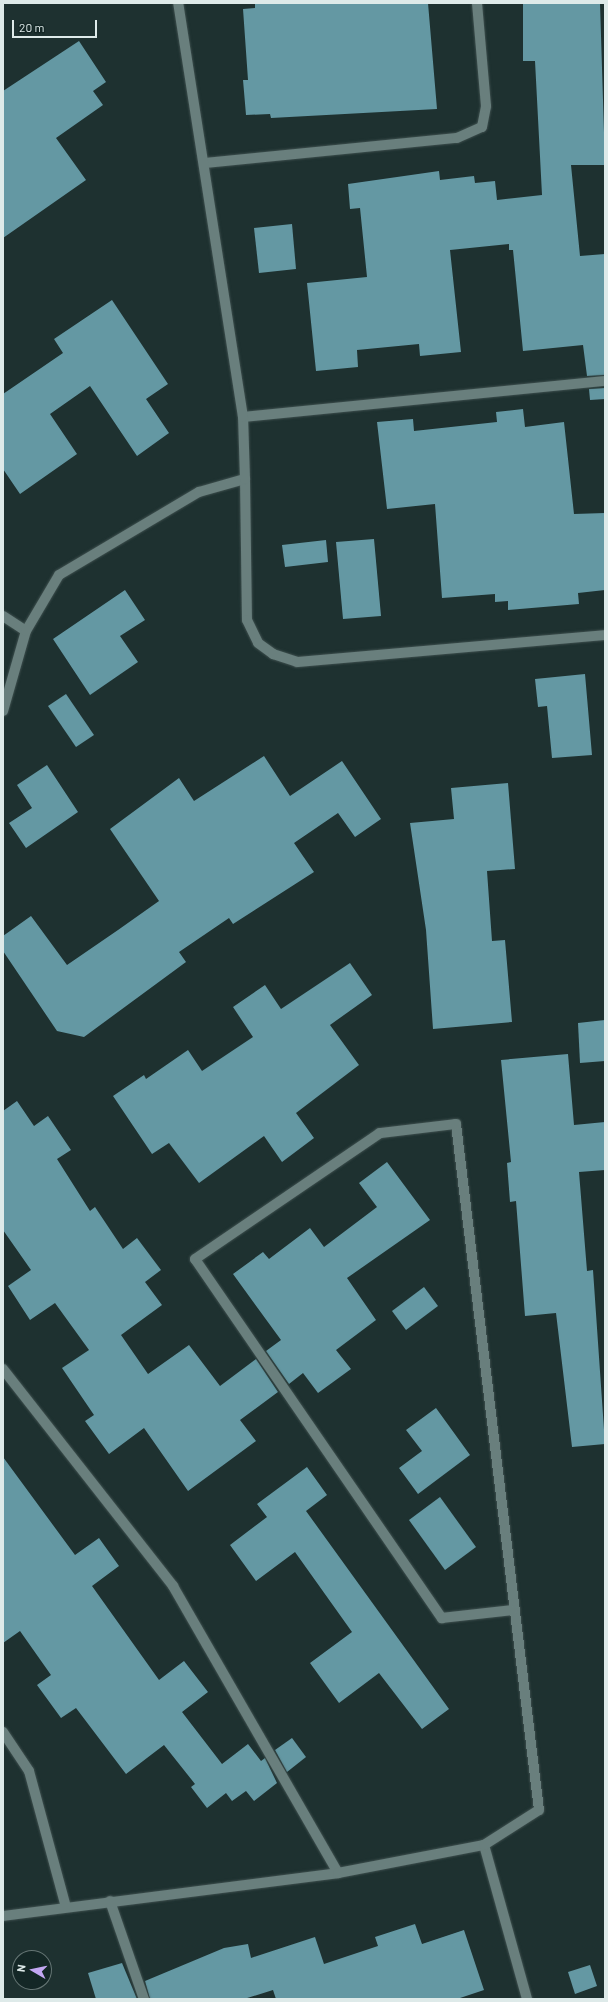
<!DOCTYPE html>
<html>
<head>
<meta charset="utf-8">
<style>
  body { margin:0 }
  #map { position:relative; width:608px; height:2002px; overflow:hidden; background:#1e3130; font-family:Barlow,sans-serif }
  div>[style] { position:absolute }
  .building>* { inset:0; background:#6498a3 }
  .roads { filter:drop-shadow(0 0 1px #3e4f4e) drop-shadow(0 0 1px #3e4f4e) }
  .street>* { height:10px; margin:-5px; padding:0 5px; transform-origin:5px; border-radius:5px; background:#697f7d }
  span { translate:-50% -50%; white-space:nowrap; text-align:center; line-height:1.15; -webkit-text-stroke:4px #142726; paint-order:stroke }
  .frame { position:absolute; inset:0; border:4px solid #deeae9; pointer-events:none }
  .north { position:absolute; left:12px; top:1950px; width:40px; height:40px; box-sizing:border-box; background:#142726; border:1px solid #657574; border-radius:50%; rotate:279deg; font-size:11px; font-weight:700; line-height:16px; text-align:center; color:#deeae9 }
  .north::after { content:''; display:block; margin:auto; width:14px; height:18px; background:#c2a7f2; clip-path:polygon(50% 0,100% 100%,50% 72%,0 100%) }
  .scale { position:absolute; left:12px; top:20px; width:85px; height:18px; box-sizing:border-box; border:2px solid #deeae9; border-top:0; padding-left:5px; font-size:12px; line-height:14px; white-space:nowrap; color:#deeae9; -webkit-text-stroke:3px #142726; paint-order:stroke }
</style>
</head>
<body>
<div id="map">
  <div class="building">
    <i style="clip-path:polygon(255px 3px,428px 3px,437px 109px,271px 118px,270px 114px,246px 115px,243px 80px,248px 80px,243px 9px,255px 8px)"></i>
    <i style="clip-path:polygon(523px 3px,600px 3px,605px 165px,571px 165px,580px 256px,605px 254px,605px 375px,587px 376px,583px 345px,523px 351px,513px 250px,509px 250px,509px 244px,450px 250px,461px 352px,420px 356px,419px 344px,357px 350px,358px 367px,316px 371px,307px 283px,367px 277px,360px 208px,350px 209px,348px 184px,439px 171px,440px 180px,474px 176px,475px 183px,495px 181px,497px 200px,542px 195px,535px 61px,523px 61px)"></i>
    <i style="clip-path:polygon(79px 41px,106px 82px,93px 91px,103px 105px,56px 138px,86px 180px,3px 238px,3px 91px)"></i>
    <i style="clip-path:polygon(292px 224px,296px 269px,259px 273px,254px 228px)"></i>
    <i style="clip-path:polygon(112px 300px,168px 384px,146px 399px,169px 433px,137px 456px,90px 386px,50px 414px,77px 454px,20px 494px,3px 469px,3px 394px,63px 353px,54px 339px)"></i>
    <i style="clip-path:polygon(605px 388px,605px 399px,590px 400px,589px 389px)"></i>
    <i style="clip-path:polygon(523px 409px,525px 427px,564px 422px,574px 514px,605px 513px,605px 590px,578px 593px,579px 604px,508px 610px,508px 601px,495px 602px,495px 594px,442px 598px,435px 504px,387px 509px,377px 422px,413px 419px,414px 431px,497px 422px,496px 412px)"></i>
    <i style="clip-path:polygon(374px 539px,381px 616px,343px 619px,336px 542px)"></i>
    <i style="clip-path:polygon(326px 540px,328px 562px,285px 567px,282px 545px)"></i>
    <i style="clip-path:polygon(125px 590px,145px 620px,120px 636px,138px 662px,90px 695px,53px 639px)"></i>
    <i style="clip-path:polygon(585px 674px,592px 755px,552px 758px,547px 706px,538px 707px,535px 679px)"></i>
    <i style="clip-path:polygon(66px 694px,94px 735px,76px 747px,48px 706px)"></i>
    <i style="clip-path:polygon(264px 756px,290px 796px,342px 761px,381px 819px,355px 837px,338px 813px,294px 843px,314px 872px,233px 924px,229px 918px,179px 952px,186px 962px,84px 1037px,57px 1031px,3px 951px,3px 936px,31px 916px,67px 965px,118px 930px,159px 901px,110px 829px,179px 778px,194px 801px)"></i>
    <i style="clip-path:polygon(47px 765px,78px 812px,26px 848px,9px 823px,32px 808px,17px 785px)"></i>
    <i style="clip-path:polygon(508px 783px,515px 869px,487px 871px,492px 941px,505px 940px,512px 1022px,433px 1029px,426px 930px,410px 823px,454px 819px,451px 788px)"></i>
    <i style="clip-path:polygon(350px 963px,372px 995px,330px 1025px,359px 1065px,296px 1113px,314px 1138px,282px 1162px,264px 1136px,199px 1183px,169px 1143px,152px 1154px,113px 1096px,144px 1075px,146px 1079px,188px 1050px,202px 1071px,253px 1037px,233px 1007px,265px 985px,281px 1009px)"></i>
    <i style="clip-path:polygon(605px 1020px,605px 1061px,580px 1063px,578px 1023px)"></i>
    <i style="clip-path:polygon(568px 1054px,574px 1125px,605px 1122px,605px 1170px,579px 1172px,587px 1271px,593px 1270px,605px 1444px,572px 1447px,556px 1313px,525px 1316px,516px 1201px,510px 1202px,507px 1163px,511px 1162px,501px 1060px)"></i>
    <i style="clip-path:polygon(17px 1101px,34px 1126px,48px 1116px,71px 1150px,57px 1159px,90px 1211px,95px 1207px,123px 1249px,137px 1238px,161px 1270px,145px 1282px,162px 1305px,121px 1335px,148px 1374px,189px 1345px,220px 1386px,256px 1359px,278px 1392px,240px 1420px,256px 1441px,188px 1491px,144px 1428px,109px 1454px,85px 1421px,94px 1415px,62px 1368px,89px 1350px,55px 1303px,30px 1320px,8px 1286px,31px 1270px,3px 1230px,3px 1111px)"></i>
    <i style="clip-path:polygon(387px 1162px,430px 1220px,347px 1278px,376px 1320px,336px 1350px,351px 1369px,318px 1393px,303px 1373px,289px 1384px,266px 1351px,281px 1340px,233px 1274px,263px 1252px,269px 1259px,310px 1228px,324px 1247px,377px 1207px,359px 1183px)"></i>
    <i style="clip-path:polygon(424px 1287px,438px 1306px,406px 1330px,392px 1311px)"></i>
    <i style="clip-path:polygon(436px 1408px,470px 1455px,418px 1494px,399px 1468px,422px 1451px,406px 1430px)"></i>
    <i style="clip-path:polygon(3px 1457px,75px 1555px,99px 1538px,119px 1566px,92px 1586px,159px 1680px,184px 1661px,208px 1692px,182px 1712px,222px 1764px,248px 1744px,261px 1761px,265px 1758px,277px 1783px,254px 1801px,246px 1791px,232px 1801px,226px 1793px,207px 1808px,191px 1787px,195px 1784px,164px 1745px,126px 1774px,76px 1708px,61px 1718px,37px 1685px,51px 1675px,20px 1631px,3px 1643px)"></i>
    <i style="clip-path:polygon(307px 1467px,327px 1495px,306px 1511px,449px 1709px,422px 1729px,379px 1673px,339px 1703px,310px 1663px,352px 1632px,295px 1552px,256px 1581px,230px 1545px,267px 1517px,257px 1504px)"></i>
    <i style="clip-path:polygon(440px 1497px,476px 1547px,445px 1570px,409px 1520px)"></i>
    <i style="clip-path:polygon(292px 1738px,306px 1757px,287px 1772px,275px 1750px)"></i>
    <i style="clip-path:polygon(415px 1924px,422px 1944px,464px 1930px,484px 1990px,457px 1999px,276px 1999px,273px 1990px,244px 1999px,150px 1999px,145px 1981px,224px 1948px,248px 1944px,251px 1958px,315px 1937px,324px 1964px,378px 1946px,375px 1937px)"></i>
    <i style="clip-path:polygon(122px 1963px,137px 1999px,96px 1999px,88px 1973px)"></i>
    <i style="clip-path:polygon(590px 1965px,597px 1986px,575px 1994px,568px 1972px)"></i>
  </div>
  <div class="roads">
    <div class="street">
      <i style="left:205px;top:163px;width:253px;rotate:-5.7deg"></i>
      <i style="left:457px;top:138px;width:27px;rotate:-24deg"></i>
      <i style="left:482px;top:127px;width:21px;rotate:-79deg"></i>
      <i style="left:486px;top:106px;width:103px;rotate:-95deg"></i>
      <i style="left:243px;top:417px;width:364px;rotate:-5.7deg"></i>
      <i style="left:245px;top:479px;width:141px;rotate:89.2deg"></i>
      <i style="left:247px;top:620px;width:25px;rotate:64deg"></i>
      <i style="left:258px;top:643px;width:19px;rotate:36deg"></i>
      <i style="left:273px;top:654px;width:25px;rotate:18deg"></i>
      <i style="left:297px;top:662px;width:309px;rotate:-5deg"></i>
      <i style="left:3px;top:616px;width:27px;rotate:33deg"></i>
      <i style="left:3px;top:711px;width:83px;rotate:-74deg"></i>
      <i style="left:26px;top:631px;width:65px;rotate:-59.5deg"></i>
      <i style="left:59px;top:575px;width:163px;rotate:-30.7deg"></i>
      <i style="left:199px;top:492px;width:48px;rotate:-15.8deg"></i>
      <i style="left:245px;top:479px;width:62px;rotate:-91.8deg"></i>
      <i style="left:243px;top:417px;width:419px;rotate:-98.9deg"></i>
      <i style="left:3px;top:1369px;width:276px;rotate:51.9deg"></i>
      <i style="left:173px;top:1586px;width:331px;rotate:60.1deg"></i>
      <i style="left:3px;top:1732px;width:47px;rotate:56.3deg"></i>
      <i style="left:29px;top:1771px;width:141px;rotate:74.8deg"></i>
      <i style="left:484px;top:1845px;width:160px;rotate:74.4deg"></i>
      <i style="left:110px;top:1901px;width:104px;rotate:70.9deg"></i>
      <i style="left:3px;top:1916px;width:338px;rotate:-7.3deg"></i>
      <i style="left:338px;top:1873px;width:149px;rotate:-10.9deg"></i>
      <i style="left:484px;top:1845px;width:65px;rotate:-32.5deg"></i>
      <i style="left:539px;top:1810px;width:691px;rotate:-96.9deg"></i>
      <i style="left:456px;top:1124px;width:77px;rotate:173.2deg"></i>
      <i style="left:380px;top:1133px;width:224px;rotate:145.7deg"></i>
      <i style="left:195px;top:1259px;width:436px;rotate:55.5deg"></i>
      <i style="left:442px;top:1618px;width:71px;rotate:-6.4deg"></i>
    </div>
  </div>
  <div class="frame"></div>
  <div class="north">N</div>
  <div class="scale">20 m</div>
</div>
</body>
</html>
